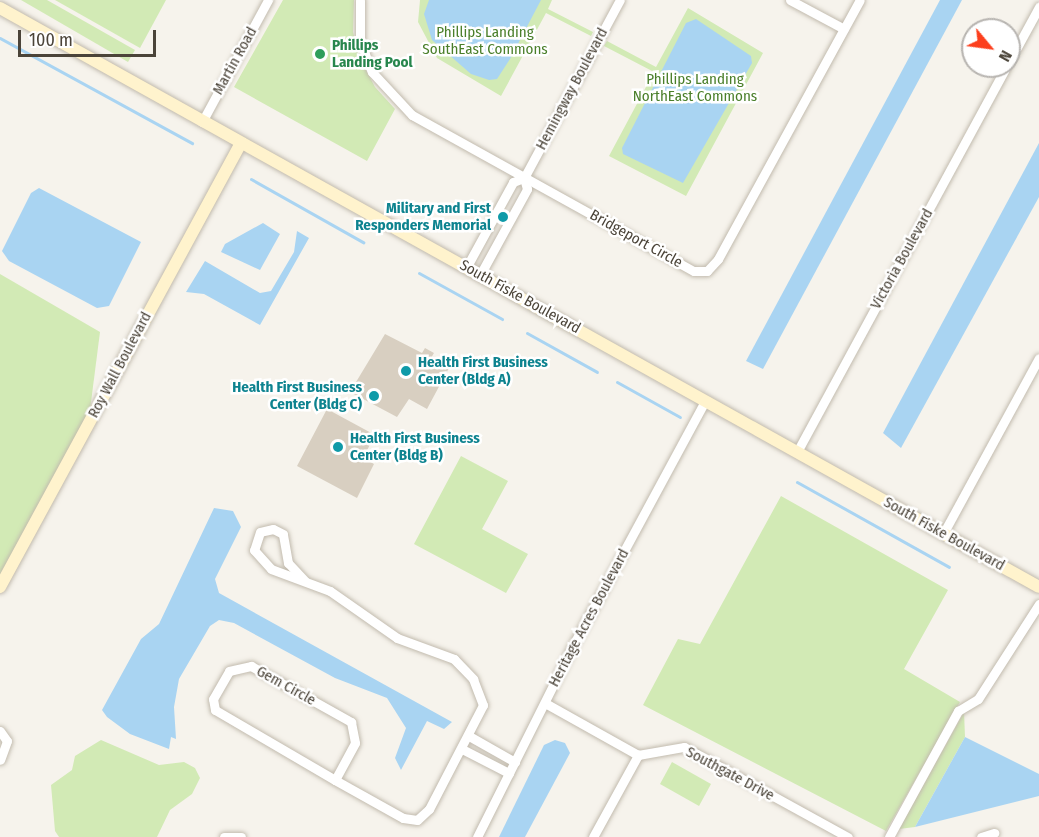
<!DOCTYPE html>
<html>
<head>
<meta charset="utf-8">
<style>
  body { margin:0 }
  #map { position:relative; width:1039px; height:837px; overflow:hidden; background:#f6f3ec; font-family:"Fira Sans Condensed",sans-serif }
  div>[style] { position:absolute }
  .green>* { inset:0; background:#d2eab5 }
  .water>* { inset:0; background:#a9d4f2 }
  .stream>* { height:3px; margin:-1.5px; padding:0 1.5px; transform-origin:1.5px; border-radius:1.5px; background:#a9d4f2 }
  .building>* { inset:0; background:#d8cfc1 }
  .roads { filter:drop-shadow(0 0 2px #c2bbae) drop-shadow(0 0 2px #c2bbae) }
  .street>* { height:9px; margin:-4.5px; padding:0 4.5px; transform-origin:4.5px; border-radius:4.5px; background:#fff }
  .secondary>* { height:12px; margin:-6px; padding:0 6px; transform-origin:6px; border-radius:6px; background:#fff3cd }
  .dots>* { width:16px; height:16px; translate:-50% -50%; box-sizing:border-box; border:3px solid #fff; border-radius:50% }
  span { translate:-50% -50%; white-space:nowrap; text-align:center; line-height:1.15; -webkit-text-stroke:5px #fff; paint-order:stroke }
  .park-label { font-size:15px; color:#4a7f2a }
  .leisure-label { font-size:15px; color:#27864d; font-weight:700 }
  .left { translate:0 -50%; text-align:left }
  .street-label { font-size:15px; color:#4b4439 }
  .culture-label { font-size:15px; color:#0d838f; font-weight:700 }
  .right { translate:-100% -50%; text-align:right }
  .north { position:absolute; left:961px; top:18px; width:60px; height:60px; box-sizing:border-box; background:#fff; border:2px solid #b7b4b0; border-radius:50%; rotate:119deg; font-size:16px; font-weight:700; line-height:24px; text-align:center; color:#4b4439 }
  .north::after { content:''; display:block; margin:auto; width:21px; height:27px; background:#fc3f1d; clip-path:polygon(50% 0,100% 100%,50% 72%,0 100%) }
  .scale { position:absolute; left:18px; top:30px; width:138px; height:27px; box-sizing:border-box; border:3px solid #4b4439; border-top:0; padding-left:8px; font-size:18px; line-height:21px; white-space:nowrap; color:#4b4439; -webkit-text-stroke:4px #fff; paint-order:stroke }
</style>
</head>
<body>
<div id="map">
  <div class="green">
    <i style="clip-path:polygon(21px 0,47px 0,135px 50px,128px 62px)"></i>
    <i style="clip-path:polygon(55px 0,166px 0,140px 48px)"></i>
    <i style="clip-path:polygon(283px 0,354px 0,353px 32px,360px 59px,375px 87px,395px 109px,367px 161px,234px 87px)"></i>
    <i style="clip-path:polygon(420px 0,552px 0,548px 9px,593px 32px,591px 36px,546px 13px,501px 96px,437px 58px,418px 22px)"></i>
    <i style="clip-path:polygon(688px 8px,763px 53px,686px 196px,609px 156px,654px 72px,604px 46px,607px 41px,656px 67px)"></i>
    <i style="clip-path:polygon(0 274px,100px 332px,90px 410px,0 576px)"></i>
    <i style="clip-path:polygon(461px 456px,508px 481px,482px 529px,528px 554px,506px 593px,414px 544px)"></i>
    <i style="clip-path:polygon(781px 496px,948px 590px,904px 669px,960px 702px,886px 831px,643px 705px,678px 639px,700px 644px)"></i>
    <i style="clip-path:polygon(964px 712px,965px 737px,915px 827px,899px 829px)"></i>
    <i style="clip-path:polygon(101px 740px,159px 765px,184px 762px,195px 768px,200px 778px,192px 794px,170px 810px,157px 837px,59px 837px,55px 831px,51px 785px,72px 770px,75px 756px)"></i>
    <i style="clip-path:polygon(672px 762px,711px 784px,699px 806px,660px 784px)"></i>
  </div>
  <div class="water">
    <i style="clip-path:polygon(429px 0,541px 0,510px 59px,497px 79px,489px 80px,471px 74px,432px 40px,424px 14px)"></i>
    <i style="clip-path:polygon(940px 0,962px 0,763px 369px,746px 361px)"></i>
    <i style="clip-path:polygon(696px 19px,751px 56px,752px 63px,683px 183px,623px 154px,622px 148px,686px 23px)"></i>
    <i style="clip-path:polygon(1039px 143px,1039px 197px,901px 448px,883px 433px)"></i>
    <i style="clip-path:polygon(39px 188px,141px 242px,109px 306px,97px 308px,9px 261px,2px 251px,31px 193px)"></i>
    <i style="clip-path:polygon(263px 223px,280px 234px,260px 270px,221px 252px,225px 244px)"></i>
    <i style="clip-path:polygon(297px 231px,309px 238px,260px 325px,204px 294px,186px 292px,205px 261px,260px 293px,271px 291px,294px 252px)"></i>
    <i style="clip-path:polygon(214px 508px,233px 511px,241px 527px,215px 579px,219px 593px,452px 722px,444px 729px,427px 721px,401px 770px,395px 758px,406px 728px,387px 698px,335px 678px,234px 623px,219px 620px,210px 626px,179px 679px,174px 707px,176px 739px,171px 737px,169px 749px,130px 734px,107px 717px,102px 710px,141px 639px,159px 624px)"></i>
    <i style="clip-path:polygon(965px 737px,1039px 774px,1039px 796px,915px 827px)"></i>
    <i style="clip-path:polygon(555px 740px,565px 743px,570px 753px,525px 837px,499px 837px,544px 745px)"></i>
  </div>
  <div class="stream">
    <i style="left:0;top:38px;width:219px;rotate:28.7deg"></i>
    <i style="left:251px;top:179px;width:129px;rotate:29.4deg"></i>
    <i style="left:419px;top:273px;width:95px;rotate:29deg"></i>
    <i style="left:527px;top:333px;width:80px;rotate:29.1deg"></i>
    <i style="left:617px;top:382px;width:72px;rotate:29.1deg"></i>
    <i style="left:797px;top:482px;width:174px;rotate:29.2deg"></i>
  </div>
  <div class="building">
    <i style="clip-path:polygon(385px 334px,422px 353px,425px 348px,434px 353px,431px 358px,449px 368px,427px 409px,409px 399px,397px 417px,350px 392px)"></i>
    <i style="clip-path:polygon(327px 409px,375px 435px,363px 458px,374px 464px,357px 498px,297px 466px)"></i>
  </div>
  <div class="roads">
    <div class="street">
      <i style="left:360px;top:0;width:41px;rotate:90deg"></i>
      <i style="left:360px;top:41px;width:33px;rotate:69deg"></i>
      <i style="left:372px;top:72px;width:59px;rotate:47.1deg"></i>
      <i style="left:412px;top:115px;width:322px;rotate:29deg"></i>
      <i style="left:694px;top:271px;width:13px"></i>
      <i style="left:707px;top:271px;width:16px;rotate:-47deg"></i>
      <i style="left:718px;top:259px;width:295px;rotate:-61.3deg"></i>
      <i style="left:790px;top:0;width:61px;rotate:28.2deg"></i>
      <i style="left:1009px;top:62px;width:63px;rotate:-61.4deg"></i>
      <i style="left:202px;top:122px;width:139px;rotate:-61.6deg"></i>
      <i style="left:466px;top:268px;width:98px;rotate:-61.3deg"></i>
      <i style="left:513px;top:182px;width:12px;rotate:-20deg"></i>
      <i style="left:524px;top:178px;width:202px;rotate:-61.7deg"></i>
      <i style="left:480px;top:275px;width:98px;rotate:-61.3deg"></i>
      <i style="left:527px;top:189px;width:11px;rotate:-105deg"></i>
      <i style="left:797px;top:452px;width:439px;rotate:-61.5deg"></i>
      <i style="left:943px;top:534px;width:200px;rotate:-61.4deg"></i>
      <i style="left:305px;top:581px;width:25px;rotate:-133deg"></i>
      <i style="left:288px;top:563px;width:29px;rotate:-100deg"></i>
      <i style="left:283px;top:534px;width:11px;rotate:-153deg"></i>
      <i style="left:273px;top:529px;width:13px;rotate:167deg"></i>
      <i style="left:260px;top:532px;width:19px;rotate:108deg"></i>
      <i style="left:254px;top:550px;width:25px;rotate:48deg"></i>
      <i style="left:271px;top:569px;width:63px;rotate:20.4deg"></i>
      <i style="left:330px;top:591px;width:82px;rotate:35deg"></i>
      <i style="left:397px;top:638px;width:61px;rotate:20.2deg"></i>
      <i style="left:454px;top:659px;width:28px;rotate:46deg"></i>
      <i style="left:473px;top:679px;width:28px;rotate:69deg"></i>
      <i style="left:483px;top:705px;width:117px;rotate:117.4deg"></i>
      <i style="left:429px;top:809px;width:16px;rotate:137deg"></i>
      <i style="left:417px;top:820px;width:14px;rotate:-172deg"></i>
      <i style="left:403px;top:818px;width:78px;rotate:-150.8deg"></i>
      <i style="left:251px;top:666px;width:115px;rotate:29.2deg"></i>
      <i style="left:351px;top:722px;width:21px;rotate:79deg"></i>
      <i style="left:355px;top:743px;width:42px;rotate:118.4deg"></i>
      <i style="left:335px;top:780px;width:139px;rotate:-149.7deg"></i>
      <i style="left:215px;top:710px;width:11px;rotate:-100deg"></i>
      <i style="left:213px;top:699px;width:32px;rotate:-60deg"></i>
      <i style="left:229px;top:671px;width:23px;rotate:-13deg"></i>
      <i style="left:545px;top:703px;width:107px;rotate:29.2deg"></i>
      <i style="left:638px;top:755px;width:47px;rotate:-9.9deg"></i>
      <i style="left:684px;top:747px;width:187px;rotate:28.8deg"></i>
      <i style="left:0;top:731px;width:12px;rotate:55deg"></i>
      <i style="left:7px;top:741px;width:20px;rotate:110deg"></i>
      <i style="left:469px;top:736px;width:53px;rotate:29.5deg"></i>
      <i style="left:462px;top:749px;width:53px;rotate:27.1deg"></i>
      <i style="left:224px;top:837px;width:17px"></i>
      <i style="left:477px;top:837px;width:210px;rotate:-63.4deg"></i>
      <i style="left:571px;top:649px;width:282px;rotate:-61.6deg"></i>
      <i style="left:593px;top:837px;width:94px;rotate:-61.2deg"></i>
      <i style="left:889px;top:837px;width:144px;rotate:-61.3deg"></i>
      <i style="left:958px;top:711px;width:23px;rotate:-31deg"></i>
      <i style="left:978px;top:699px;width:113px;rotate:-57.3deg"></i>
      <i style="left:981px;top:837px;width:14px;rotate:-17deg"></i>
    </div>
    <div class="secondary">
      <i style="left:0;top:8px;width:1189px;rotate:29.13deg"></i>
      <i style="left:0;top:587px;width:505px;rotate:-61.51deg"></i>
    </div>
  </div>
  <div class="dots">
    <i style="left:320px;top:54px;background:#2e9e5b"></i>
    <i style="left:503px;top:217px;background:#0f9aa8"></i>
    <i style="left:406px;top:371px;background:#0f9aa8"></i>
    <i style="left:374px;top:396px;background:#0f9aa8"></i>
    <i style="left:338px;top:447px;background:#0f9aa8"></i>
  </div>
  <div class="park-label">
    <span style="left:485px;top:41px">Phillips Landing<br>SouthEast Commons</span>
    <span style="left:695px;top:88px">Phillips Landing<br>NorthEast Commons</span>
  </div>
  <div class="leisure-label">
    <span class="left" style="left:332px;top:54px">Phillips<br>Landing Pool</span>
  </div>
  <div class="street-label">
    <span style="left:235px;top:61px;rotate:-61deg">Martin Road</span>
    <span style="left:572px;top:89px;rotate:-62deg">Hemingway Boulevard</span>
    <span style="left:636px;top:239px;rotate:29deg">Bridgeport Circle</span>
    <span style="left:902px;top:259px;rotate:-61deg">Victoria Boulevard</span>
    <span style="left:520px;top:297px;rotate:29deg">South Fiske Boulevard</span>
    <span style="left:120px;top:365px;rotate:-62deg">Roy Wall Boulevard</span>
    <span style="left:944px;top:534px;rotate:29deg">South Fiske Boulevard</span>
    <span style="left:589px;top:618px;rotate:-62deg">Heritage Acres Boulevard</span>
    <span style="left:286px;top:686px;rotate:29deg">Gem Circle</span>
    <span style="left:730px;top:774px;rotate:28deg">Southgate Drive</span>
  </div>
  <div class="culture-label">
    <span class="right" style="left:491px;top:217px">Military and First<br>Responders Memorial</span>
    <span class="left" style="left:418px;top:371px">Health First Business<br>Center (Bldg A)</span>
    <span class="right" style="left:362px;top:396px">Health First Business<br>Center (Bldg C)</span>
    <span class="left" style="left:350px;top:447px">Health First Business<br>Center (Bldg B)</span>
  </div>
  <div class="north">N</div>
  <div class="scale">100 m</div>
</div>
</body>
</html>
